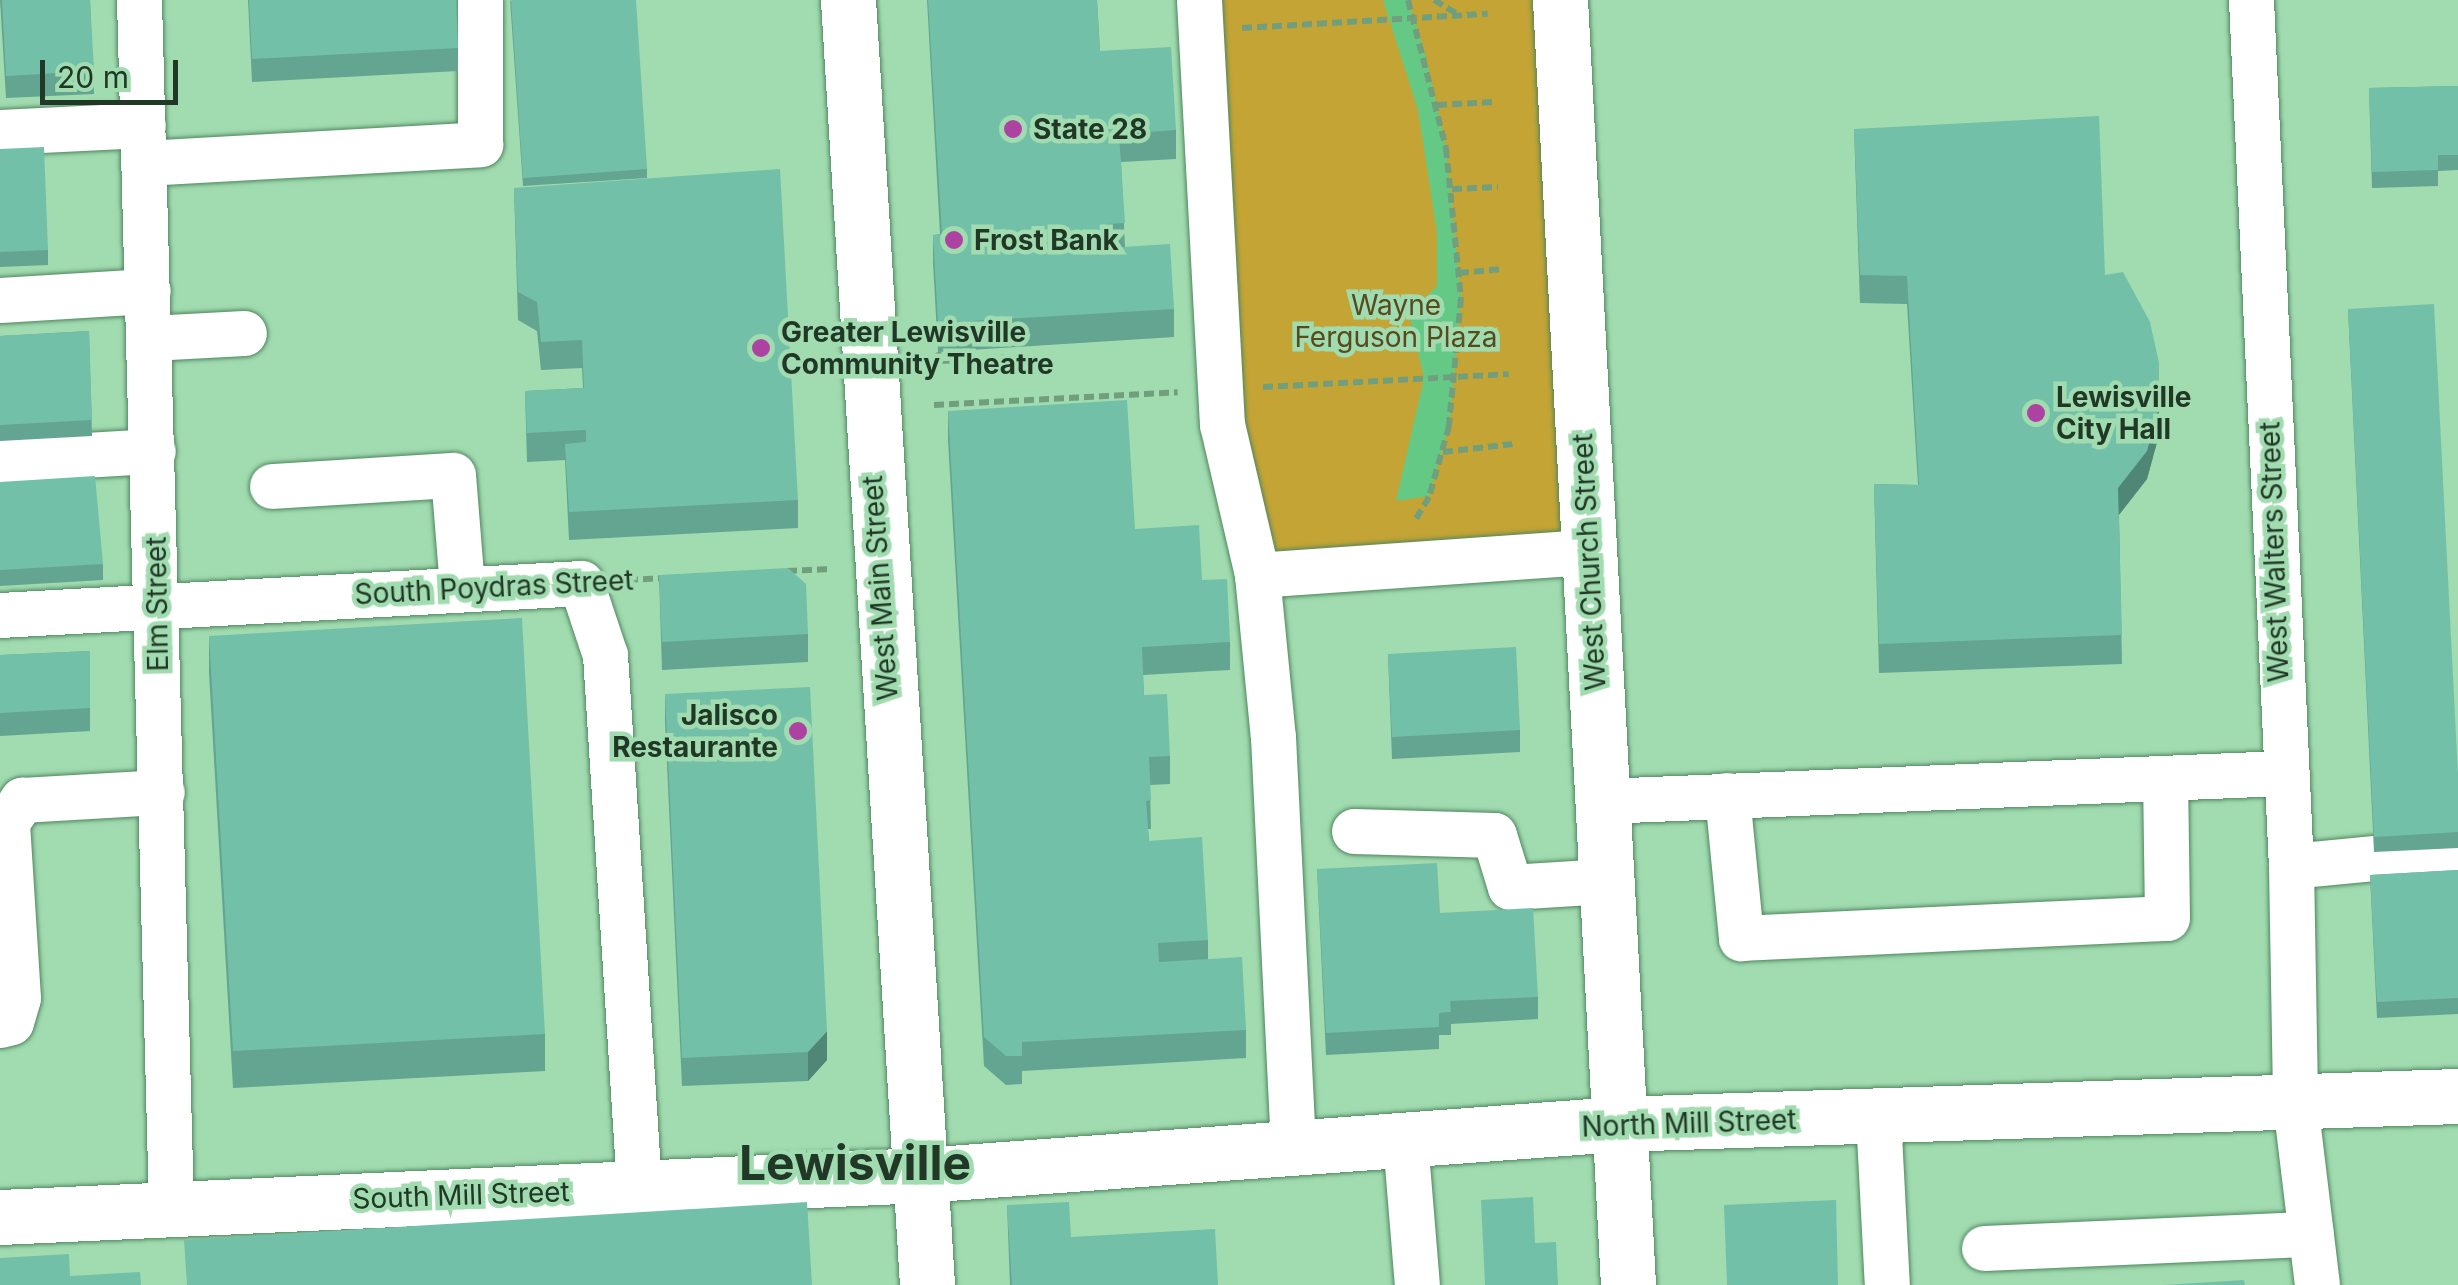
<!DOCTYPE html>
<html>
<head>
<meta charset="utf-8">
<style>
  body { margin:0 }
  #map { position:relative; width:2458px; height:1285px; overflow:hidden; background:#a1dbb0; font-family:Inter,sans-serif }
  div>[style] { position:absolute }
  .green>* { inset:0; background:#c4a435 }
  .water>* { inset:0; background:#64c984 }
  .path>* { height:6px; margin-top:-3px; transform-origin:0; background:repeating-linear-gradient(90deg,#719e7d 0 10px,transparent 0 15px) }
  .roads { filter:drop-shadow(0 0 2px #50875f) drop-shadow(0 0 2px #50875f) }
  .minor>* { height:45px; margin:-22.5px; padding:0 22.5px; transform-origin:22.5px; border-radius:22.5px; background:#fff }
  .major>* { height:55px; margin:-27.5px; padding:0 27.5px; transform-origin:27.5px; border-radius:27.5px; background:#fff }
  .wall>* { inset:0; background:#63a590 }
  .shaded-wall>* { inset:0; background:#508676 }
  .building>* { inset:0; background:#73c0a8 }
  .dots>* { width:28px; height:28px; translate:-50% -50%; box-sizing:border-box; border:5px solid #a1dbb0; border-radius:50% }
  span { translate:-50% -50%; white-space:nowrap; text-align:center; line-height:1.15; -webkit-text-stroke:9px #a1dbb0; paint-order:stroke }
  .poi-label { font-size:28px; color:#213827; font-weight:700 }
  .left { translate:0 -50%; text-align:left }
  .right { translate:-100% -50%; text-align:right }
  .park-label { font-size:28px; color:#584a1b }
  .street-label { font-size:28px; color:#213827 }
  .town-label { font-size:48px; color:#213827; font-weight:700 }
  .scale { position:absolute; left:40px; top:60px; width:138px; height:45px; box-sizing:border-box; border:5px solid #213827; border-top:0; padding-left:12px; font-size:30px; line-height:35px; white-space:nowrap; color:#213827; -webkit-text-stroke:8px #a1dbb0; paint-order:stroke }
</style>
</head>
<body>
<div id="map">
  <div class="green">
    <i style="clip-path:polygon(1199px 0,1560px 0,1588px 552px,1257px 575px)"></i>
  </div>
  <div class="water">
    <i style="clip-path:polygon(1383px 0,1408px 0,1425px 53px,1446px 148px,1461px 298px,1449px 426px,1429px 496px,1396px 501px,1424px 378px,1409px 314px,1437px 286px,1437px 233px,1418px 110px)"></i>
  </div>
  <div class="path">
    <i style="left:1408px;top:0;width:153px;rotate:75.6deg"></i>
    <i style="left:1446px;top:148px;width:151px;rotate:84.3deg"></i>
    <i style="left:1461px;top:298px;width:129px;rotate:95.4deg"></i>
    <i style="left:1449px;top:426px;width:74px;rotate:105.7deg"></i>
    <i style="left:1429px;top:497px;width:27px;rotate:121deg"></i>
    <i style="left:1434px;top:0;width:29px;rotate:31deg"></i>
    <i style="left:1242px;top:28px;width:246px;rotate:-3.3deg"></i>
    <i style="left:1437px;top:105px;width:56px;rotate:-3.1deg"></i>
    <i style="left:1452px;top:189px;width:46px;rotate:-2.5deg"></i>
    <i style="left:1459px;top:273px;width:44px;rotate:-5.2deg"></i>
    <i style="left:938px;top:352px;width:9px;rotate:72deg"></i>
    <i style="left:941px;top:361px;width:87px;rotate:-3.3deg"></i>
    <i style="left:1263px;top:387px;width:246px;rotate:-3deg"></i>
    <i style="left:934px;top:405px;width:244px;rotate:-3deg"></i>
    <i style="left:1443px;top:452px;width:70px;rotate:-6.5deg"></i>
    <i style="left:787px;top:571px;width:44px;rotate:-2.6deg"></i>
    <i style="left:628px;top:580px;width:37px;rotate:-3deg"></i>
  </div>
  <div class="roads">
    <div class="minor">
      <i style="left:139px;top:0;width:1208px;rotate:88.48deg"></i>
      <i style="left:1199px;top:0;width:425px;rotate:86.9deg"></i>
      <i style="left:1222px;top:424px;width:155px;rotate:76.9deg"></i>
      <i style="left:1257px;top:575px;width:163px;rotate:84.4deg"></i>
      <i style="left:1273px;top:737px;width:411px;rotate:87.2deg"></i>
      <i style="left:2251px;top:0;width:867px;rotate:87.36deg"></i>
      <i style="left:2291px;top:866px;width:237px;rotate:89deg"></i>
      <i style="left:2295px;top:1103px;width:183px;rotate:83.1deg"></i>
      <i style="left:0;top:132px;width:143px;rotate:-2.8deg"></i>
      <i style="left:144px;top:163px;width:337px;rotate:-3.2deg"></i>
      <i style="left:480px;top:144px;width:144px;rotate:-90deg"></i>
      <i style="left:0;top:300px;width:148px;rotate:-3.5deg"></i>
      <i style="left:150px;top:338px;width:94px;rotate:-3deg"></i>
      <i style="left:0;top:460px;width:153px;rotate:-3.4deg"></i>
      <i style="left:272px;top:486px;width:181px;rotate:-3.5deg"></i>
      <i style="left:453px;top:475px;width:112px;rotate:85.4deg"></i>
      <i style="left:1257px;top:575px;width:332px;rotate:-4deg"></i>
      <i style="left:0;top:615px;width:582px;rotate:-3.15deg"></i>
      <i style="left:581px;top:583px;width:76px;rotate:71.6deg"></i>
      <i style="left:605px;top:655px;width:533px;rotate:86.34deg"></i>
      <i style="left:1727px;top:795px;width:144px;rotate:84.4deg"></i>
      <i style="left:1741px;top:938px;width:426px;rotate:-2.7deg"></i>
      <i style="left:2167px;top:918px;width:140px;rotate:-90.8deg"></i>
      <i style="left:1603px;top:801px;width:680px;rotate:-2.36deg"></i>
      <i style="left:1354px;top:831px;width:140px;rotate:1.6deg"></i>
      <i style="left:1494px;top:835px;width:54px;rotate:72.9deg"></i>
      <i style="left:1510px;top:887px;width:96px;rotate:-3.6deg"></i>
      <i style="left:2291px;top:866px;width:168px;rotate:-5.5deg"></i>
      <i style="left:0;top:1025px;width:11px;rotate:-15deg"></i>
      <i style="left:11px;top:1022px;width:25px;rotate:-74deg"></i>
      <i style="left:18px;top:998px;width:176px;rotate:-93.6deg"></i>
      <i style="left:7px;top:822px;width:27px;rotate:-56deg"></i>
      <i style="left:22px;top:800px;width:140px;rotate:-3.3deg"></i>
      <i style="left:1878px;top:1116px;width:169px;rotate:87deg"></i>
      <i style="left:1405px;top:1140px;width:145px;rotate:85.3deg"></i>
      <i style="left:1984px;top:1248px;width:327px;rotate:-2.5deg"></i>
    </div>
    <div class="major">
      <i style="left:848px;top:0;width:1287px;rotate:86.48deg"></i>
      <i style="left:1560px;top:0;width:1287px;rotate:86.97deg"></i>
      <i style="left:0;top:1217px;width:923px;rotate:-2.61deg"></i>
      <i style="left:922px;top:1175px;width:698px;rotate:-4.19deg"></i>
      <i style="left:1618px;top:1124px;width:840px;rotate:-1.91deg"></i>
    </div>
  </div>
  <div class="wall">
    <i style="clip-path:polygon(0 0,90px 0,94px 94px,6px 98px)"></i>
    <i style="clip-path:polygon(248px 0,456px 0,458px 71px,252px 82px)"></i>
    <i style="clip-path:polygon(510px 0,647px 169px,647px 178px,523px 186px)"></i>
    <i style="clip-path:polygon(927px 0,1097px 0,1100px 51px,1176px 130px,1176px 159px,1121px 162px,1125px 247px,1174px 309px,1174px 337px,938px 352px,933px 263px,933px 235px,940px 234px)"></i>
    <i style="clip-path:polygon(2458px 86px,2458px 170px,2438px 171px,2438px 186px,2372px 188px,2369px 88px)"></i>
    <i style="clip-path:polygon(1854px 129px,2105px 275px,2159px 435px,2147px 479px,2119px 515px,2122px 664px,1879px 673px,1874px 484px,1918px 485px,1907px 304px,1860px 303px)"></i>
    <i style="clip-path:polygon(0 149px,48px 250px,48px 265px,0 267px)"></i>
    <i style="clip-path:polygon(514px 188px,798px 500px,798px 528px,569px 540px,565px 460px,527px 462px,525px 391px,583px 388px,582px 368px,541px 370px,537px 331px,518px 320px)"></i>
    <i style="clip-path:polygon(2348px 309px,2458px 775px,2458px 848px,2374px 852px)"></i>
    <i style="clip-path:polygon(89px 331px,92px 436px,0 441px,0 336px)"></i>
    <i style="clip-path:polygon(948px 411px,1135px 529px,1202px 580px,1230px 642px,1230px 670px,1143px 675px,1144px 695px,1170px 756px,1170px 784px,1150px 785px,1151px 829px,1148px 829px,1149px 841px,1208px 940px,1208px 959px,1246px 1030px,1246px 1058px,1022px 1071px,1022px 1084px,1006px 1085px,984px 1066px,948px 440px)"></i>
    <i style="clip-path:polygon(0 482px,103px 564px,103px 580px,0 586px)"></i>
    <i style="clip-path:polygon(659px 575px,808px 634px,808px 662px,662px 670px)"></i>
    <i style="clip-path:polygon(209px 636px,545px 1034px,545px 1071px,233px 1088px,209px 673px)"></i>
    <i style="clip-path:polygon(90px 651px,90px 731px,0 736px,0 655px)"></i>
    <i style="clip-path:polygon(1388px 654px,1520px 730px,1520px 752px,1392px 759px)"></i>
    <i style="clip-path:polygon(665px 694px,827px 1060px,808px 1081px,682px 1086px,665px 722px)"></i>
    <i style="clip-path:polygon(1317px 869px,1440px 913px,1538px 997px,1538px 1019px,1451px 1024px,1451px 1035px,1439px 1035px,1439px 1049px,1326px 1055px)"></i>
    <i style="clip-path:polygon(2458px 870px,2458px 1014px,2377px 1018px,2370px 875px)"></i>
    <i style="clip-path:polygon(1007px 1205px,1071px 1237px,1218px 1285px,1010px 1285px)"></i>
  </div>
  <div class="shaded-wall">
    <i style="clip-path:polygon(2159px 407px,2159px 435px,2147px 479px,2118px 516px,2118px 488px)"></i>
    <i style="clip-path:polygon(827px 1031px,827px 1060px,808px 1081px,808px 1052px)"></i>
  </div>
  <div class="building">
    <i style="clip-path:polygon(2px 0,90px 0,94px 71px,6px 76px)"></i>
    <i style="clip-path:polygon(249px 0,456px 0,458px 48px,252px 59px)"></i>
    <i style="clip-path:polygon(511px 0,636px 0,647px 169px,523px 178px)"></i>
    <i style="clip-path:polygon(928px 0,1097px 0,1100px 51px,1171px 47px,1176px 130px,1119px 134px,1125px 223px,1106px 224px,1107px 248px,1170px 244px,1174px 309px,938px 323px,933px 235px,942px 234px)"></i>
    <i style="clip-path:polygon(2458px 86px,2458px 155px,2438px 155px,2438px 170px,2372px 172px,2369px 88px)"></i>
    <i style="clip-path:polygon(2099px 116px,2105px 275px,2123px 272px,2150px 322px,2159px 363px,2159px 407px,2147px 451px,2118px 488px,2122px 635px,1879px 644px,1874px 484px,1919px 485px,1907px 276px,1860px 275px,1854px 129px)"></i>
    <i style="clip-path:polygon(44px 147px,48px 250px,0 252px,0 149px)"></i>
    <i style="clip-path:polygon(780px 169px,798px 500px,569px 512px,565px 444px,586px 442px,586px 430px,527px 433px,525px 391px,584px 388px,582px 340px,541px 342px,537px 302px,518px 292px,514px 188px)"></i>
    <i style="clip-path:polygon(2434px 304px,2458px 775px,2458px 832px,2374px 837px,2348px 309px)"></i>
    <i style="clip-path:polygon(89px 331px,92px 420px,0 425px,0 336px)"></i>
    <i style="clip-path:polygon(1127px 400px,1135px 529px,1199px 525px,1202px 580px,1227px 579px,1230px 642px,1142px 647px,1144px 695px,1167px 694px,1170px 756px,1149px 757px,1151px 800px,1146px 801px,1149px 841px,1202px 837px,1208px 940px,1158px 943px,1159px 962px,1242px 957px,1246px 1030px,1022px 1042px,1022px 1056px,1006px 1056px,984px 1037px,948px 411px)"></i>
    <i style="clip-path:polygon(95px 476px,103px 564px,0 570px,0 482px)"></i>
    <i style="clip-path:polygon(788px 568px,806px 584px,808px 634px,662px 642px,659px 575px)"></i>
    <i style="clip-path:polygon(522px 618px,545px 1034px,233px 1051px,209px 636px)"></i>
    <i style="clip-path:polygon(1516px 647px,1520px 730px,1392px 737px,1388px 654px)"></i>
    <i style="clip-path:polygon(90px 651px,90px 708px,0 713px,0 655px)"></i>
    <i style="clip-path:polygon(810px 687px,827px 1031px,808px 1052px,682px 1058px,665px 694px)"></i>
    <i style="clip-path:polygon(1437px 863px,1440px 913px,1533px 908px,1538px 997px,1450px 1001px,1451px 1012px,1439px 1013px,1439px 1027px,1326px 1033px,1317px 869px)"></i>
    <i style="clip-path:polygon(2458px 870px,2458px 998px,2377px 1002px,2370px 875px)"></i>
    <i style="clip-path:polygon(1533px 1197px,1535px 1243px,1556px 1242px,1558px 1285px,1485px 1285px,1481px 1200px)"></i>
    <i style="clip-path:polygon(1836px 1200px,1838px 1285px,1727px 1285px,1724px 1205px)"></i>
    <i style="clip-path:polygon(807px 1202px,812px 1285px,187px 1285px,184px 1240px)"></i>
    <i style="clip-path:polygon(1069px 1202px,1071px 1237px,1215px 1229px,1218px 1285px,1012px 1285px,1007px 1205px)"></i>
    <i style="clip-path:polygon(69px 1254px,70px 1276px,140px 1272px,141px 1285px,0 1285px,0 1258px)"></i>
    <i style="clip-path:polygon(2244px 1280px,2245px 1285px,2164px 1285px)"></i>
  </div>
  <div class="dots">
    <i style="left:1013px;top:129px;background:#ad42a2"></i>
    <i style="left:954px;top:240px;background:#ad42a2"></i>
    <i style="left:761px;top:348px;background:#ad42a2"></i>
    <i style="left:2036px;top:413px;background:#ad42a2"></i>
    <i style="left:798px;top:731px;background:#ad42a2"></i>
  </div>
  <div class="poi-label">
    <span class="left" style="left:1033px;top:129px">State 28</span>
    <span class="left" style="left:974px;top:240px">Frost Bank</span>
    <span class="left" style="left:781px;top:348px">Greater Lewisville<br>Community Theatre</span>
    <span class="left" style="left:2056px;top:413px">Lewisville<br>City Hall</span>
    <span class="right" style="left:778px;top:731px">Jalisco<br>Restaurante</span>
  </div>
  <div class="park-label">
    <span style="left:1396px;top:321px">Wayne<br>Ferguson Plaza</span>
  </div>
  <div class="street-label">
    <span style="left:2274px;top:552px;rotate:-92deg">West Walters Street</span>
    <span style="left:1589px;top:562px;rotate:-93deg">West Church Street</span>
    <span style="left:494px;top:587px;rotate:-3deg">South Poydras Street</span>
    <span style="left:880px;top:588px;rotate:-94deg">West Main Street</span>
    <span style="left:157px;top:604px;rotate:-91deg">Elm Street</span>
    <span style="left:1689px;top:1123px;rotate:-2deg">North Mill Street</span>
    <span style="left:461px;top:1195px;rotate:-2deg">South Mill Street</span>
  </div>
  <div class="town-label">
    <span style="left:855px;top:1163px">Lewisville</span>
  </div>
  <div class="scale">20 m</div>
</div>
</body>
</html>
